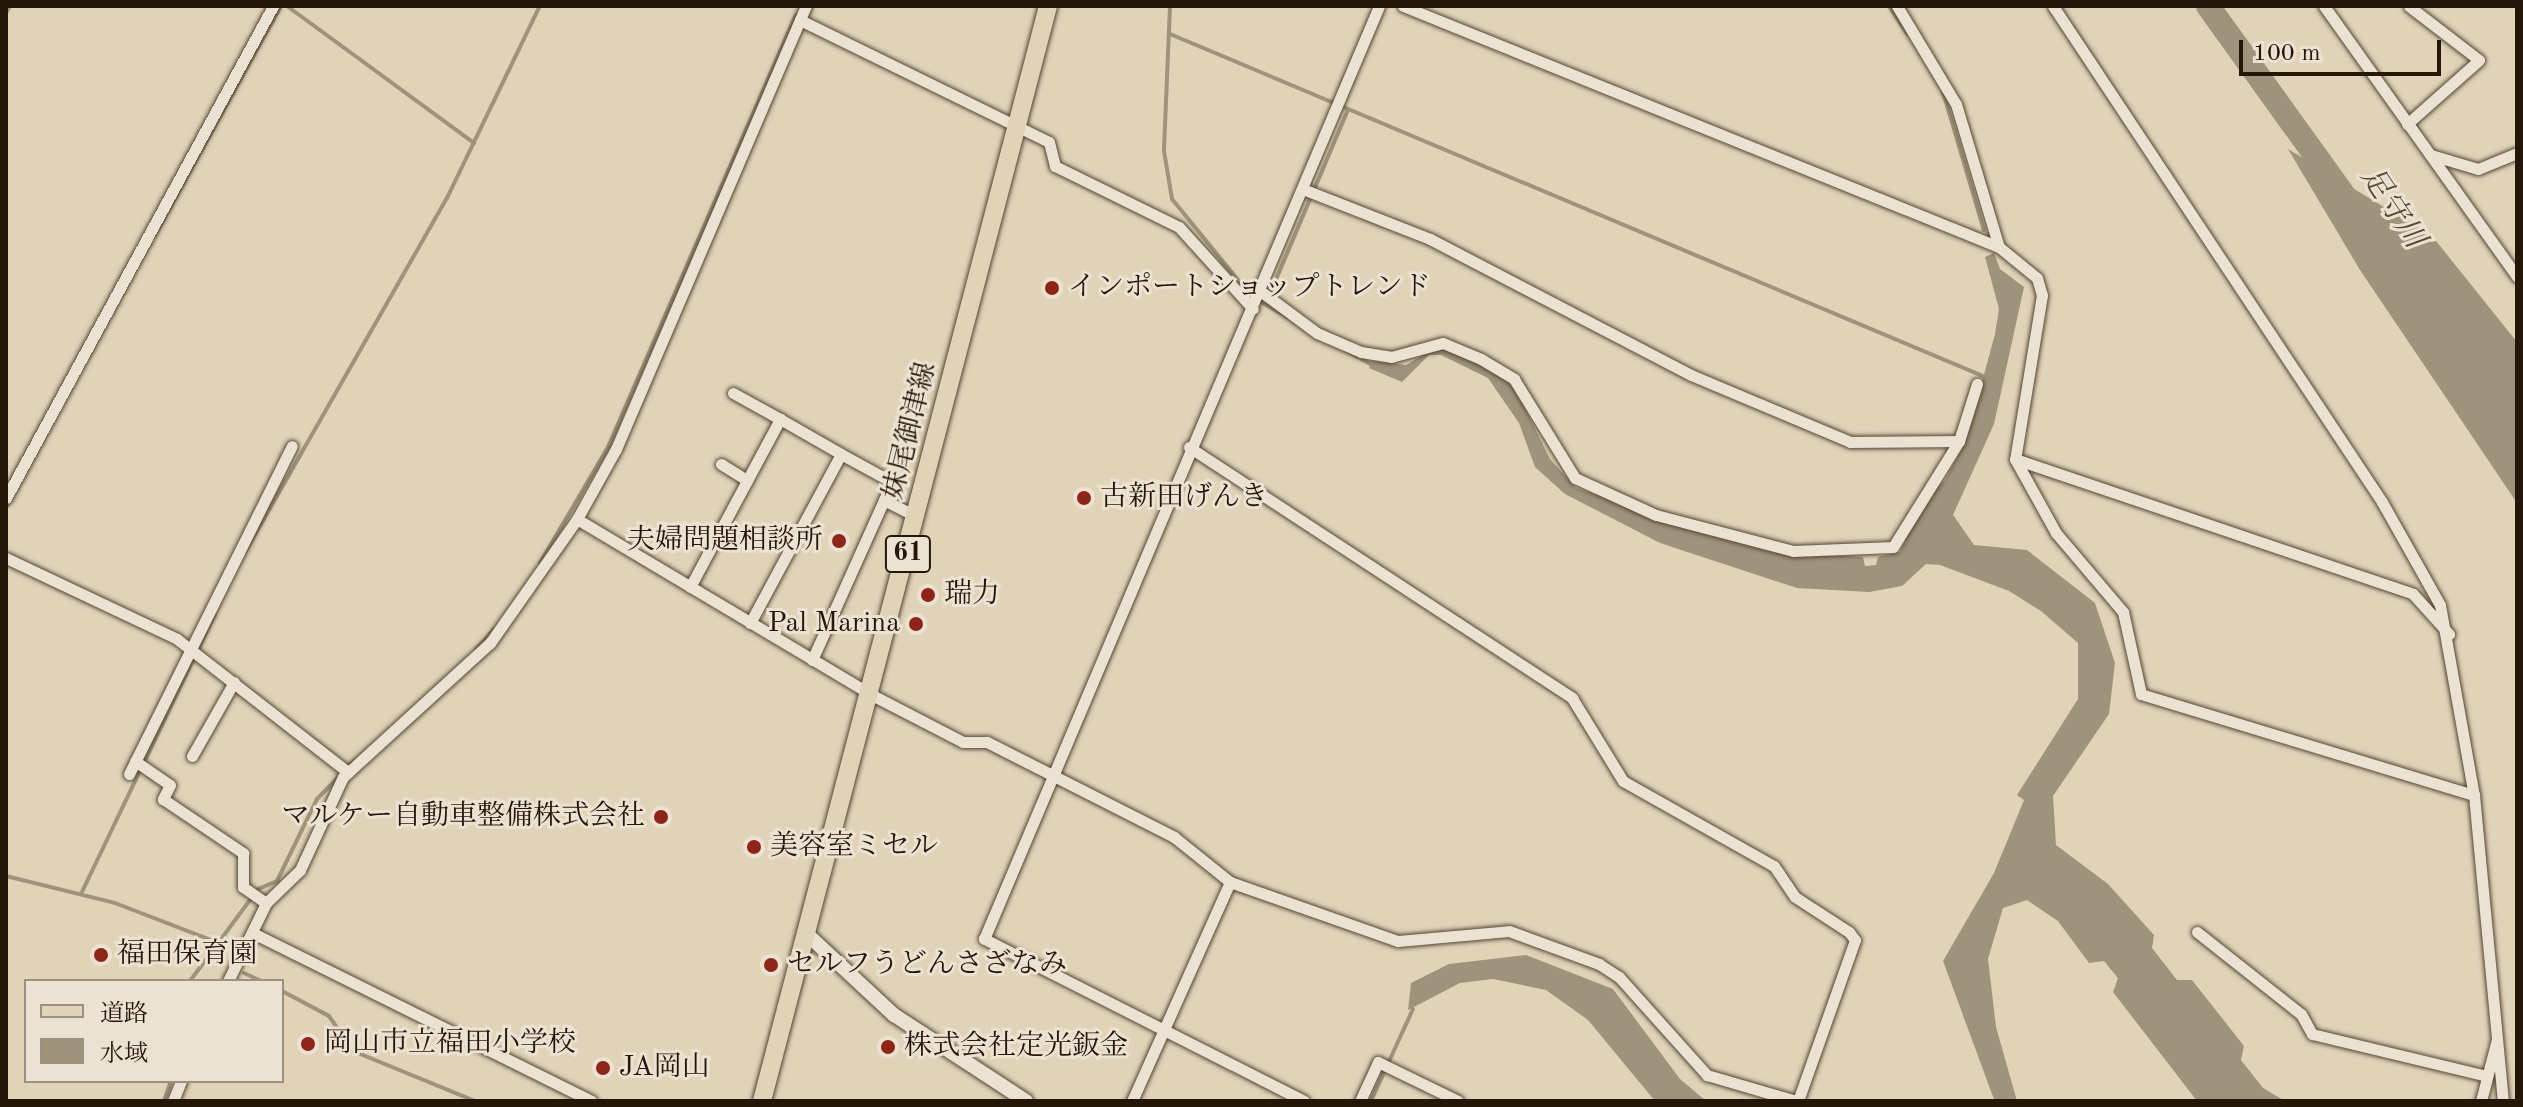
<!DOCTYPE html>
<html>
<head>
<meta charset="utf-8">
<style>
  body { margin:0 }
  #map { position:relative; width:2523px; height:1107px; overflow:hidden; background:#e0d3b8; font-family:"Old Standard TT","Noto Serif JP",serif }
  div>[style] { position:absolute }
  .water>* { inset:0; background:#a0937c }
  .stream>* { height:4px; margin:-2px; padding:0 2px; transform-origin:2px; border-radius:2px; background:#a0937c }
  .river>* { height:24px; margin:-12px; padding:0 12px; transform-origin:12px; border-radius:12px; background:#a0937c }
  .roads { filter:drop-shadow(0 0 2px #534634) drop-shadow(0 0 2px #534634) }
  .minor>* { height:11px; margin:-5.5px; padding:0 5.5px; transform-origin:5.5px; border-radius:5.5px; background:#ebe2d1 }
  .tertiary>* { height:14px; margin:-7px; padding:0 7px; transform-origin:7px; border-radius:7px; background:#ebe2d1 }
  .primary>* { height:18px; margin:-9px; padding:0 9px; transform-origin:9px; border-radius:9px; background:#e0d3b8 }
  .dots>* { width:22px; height:22px; translate:-50% -50%; box-sizing:border-box; border:4px solid #ebe2d1; border-radius:50% }
  span { translate:-50% -50%; white-space:nowrap; text-align:center; line-height:1.15; -webkit-text-stroke:6px #ebe2d1; paint-order:stroke }
  .shield-label span { padding:2px 6px; background:#ebe2d1; border:2px solid; border-radius:6px; -webkit-text-stroke-width:0 }
  .shield-label { font-size:26px; color:#241708; font-weight:700 }
  .poi-label { font-size:28px; color:#241708 }
  .left { translate:0 -50%; text-align:left }
  .right { translate:-100% -50%; text-align:right }
  .street-label { font-size:28px; color:#241708 }
  .water-label { font-size:30px; color:#564936; font-style:italic }
  .frame { position:absolute; inset:0; border:8px solid #241708; pointer-events:none }
  .legend { position:absolute; left:24px; top:979px; width:260px; height:104px; box-sizing:border-box; background:#ebe2d1; border:2px solid #9b9181; margin:0; padding:10px 14px; list-style:none; font-size:24px; color:#241708 }
  .legend li { display:flex; align-items:center; gap:16px; height:40px }
  .legend b { width:40px; border:2px solid #9b9181 }
  .scale { position:absolute; left:2239px; top:40px; width:202px; height:36px; box-sizing:border-box; border:4px solid #241708; border-top:0; padding-left:10px; font-size:24px; line-height:28px; white-space:nowrap; color:#241708; -webkit-text-stroke:6px #ebe2d1; paint-order:stroke }
</style>
</head>
<body>
<div id="map">
  <div class="water">
    <i style="clip-path:polygon(2288px 149px,2432px 236px,2517px 342px,2517px 503px,2360px 270px)"></i>
    <i style="clip-path:polygon(1994px 253px,2000px 269px,2024px 287px,1994px 424px,1953px 515px,1974px 545px,2027px 550px,2095px 603px,2115px 663px,2109px 714px,2053px 796px,2056px 845px,2108px 884px,2154px 935px,2152px 948px,2177px 980px,2192px 980px,2244px 1046px,2241px 1060px,2263px 1088px,2285px 1101px,2197px 1101px,2113px 992px,2118px 978px,2104px 961px,2089px 963px,2058px 921px,2027px 900px,2003px 908px,1988px 959px,1996px 1027px,2017px 1101px,1995px 1101px,1992px 1094px,1943px 961px,1994px 873px,2024px 800px,2017px 795px,2078px 699px,2078px 643px,2041px 611px,2009px 591px,1940px 565px,1926px 564px,1902px 586px,1869px 592px,1797px 588px,1660px 543px,1565px 494px,1535px 467px,1519px 423px,1488px 378px,1441px 355px,1429px 355px,1402px 382px,1369px 368px,1372px 361px,1406px 365px,1436px 347px,1448px 349px,1511px 380px,1550px 459px,1576px 488px,1774px 552px,1863px 557px,1865px 566px,1876px 565px,1878px 557px,1900px 552px,1921px 504px,1945px 480px,1966px 441px,1995px 334px,1999px 309px,1985px 257px)"></i>
    <i style="clip-path:polygon(1526px 955px,1613px 989px,1680px 1079px,1706px 1101px,1655px 1101px,1588px 1020px,1546px 990px,1493px 979px,1460px 983px,1408px 1010px,1411px 983px,1449px 964px)"></i>
  </div>
  <div class="stream">
    <i style="left:287px;top:6px;width:232px;rotate:36.2deg"></i>
    <i style="left:1170px;top:6px;width:145px;rotate:92.4deg"></i>
    <i style="left:1164px;top:151px;width:49px;rotate:80.5deg"></i>
    <i style="left:1172px;top:199px;width:127px;rotate:50.8deg"></i>
    <i style="left:1252px;top:297px;width:140px;rotate:29.5deg"></i>
    <i style="left:1889px;top:6px;width:33px;rotate:57deg"></i>
    <i style="left:6px;top:13px;width:8px;rotate:-60deg"></i>
    <i style="left:1170px;top:34px;width:890px;rotate:22.82deg"></i>
    <i style="left:1943px;top:92px;width:144px;rotate:73.5deg"></i>
    <i style="left:155px;top:235px;width:261px;rotate:-61.2deg"></i>
    <i style="left:1269px;top:296px;width:202px;rotate:-67deg"></i>
    <i style="left:6px;top:508px;width:10px;rotate:-61deg"></i>
    <i style="left:245px;top:552px;width:408px;rotate:-60.3deg"></i>
    <i style="left:447px;top:198px;width:213px;rotate:-64.2deg"></i>
    <i style="left:540px;top:563px;width:134px;rotate:-59.6deg"></i>
    <i style="left:608px;top:447px;width:471px;rotate:-66.5deg"></i>
    <i style="left:476px;top:649px;width:27px;rotate:-48deg"></i>
    <i style="left:6px;top:876px;width:112px;rotate:13.9deg"></i>
    <i style="left:115px;top:903px;width:108px;rotate:21.1deg"></i>
    <i style="left:81px;top:894px;width:310px;rotate:-64.4deg"></i>
    <i style="left:208px;top:950px;width:9px;rotate:36deg"></i>
    <i style="left:244px;top:973px;width:19px;rotate:25deg"></i>
    <i style="left:190px;top:981px;width:114px;rotate:-53.5deg"></i>
    <i style="left:258px;top:889px;width:21px;rotate:-23deg"></i>
    <i style="left:277px;top:881px;width:91px;rotate:-64deg"></i>
    <i style="left:317px;top:799px;width:54px;rotate:-45.7deg"></i>
    <i style="left:282px;top:991px;width:53px;rotate:28deg"></i>
    <i style="left:329px;top:1016px;width:42px;rotate:55.6deg"></i>
    <i style="left:353px;top:1051px;width:132px;rotate:22.3deg"></i>
    <i style="left:164px;top:1101px;width:21px;rotate:-71deg"></i>
    <i style="left:1371px;top:1101px;width:101px;rotate:-65.5deg"></i>
  </div>
  <div class="river">
    <i style="left:2208px;top:6px;width:241px;rotate:54.3deg"></i>
  </div>
  <div class="roads">
    <div class="minor">
      <i style="left:1403px;top:6px;width:643px;rotate:22.02deg"></i>
      <i style="left:1999px;top:247px;width:49px;rotate:39.2deg"></i>
      <i style="left:2037px;top:278px;width:18px;rotate:74deg"></i>
      <i style="left:2042px;top:295px;width:166px;rotate:99.3deg"></i>
      <i style="left:2015px;top:459px;width:85px;rotate:61deg"></i>
      <i style="left:2056px;top:533px;width:104px;rotate:49.7deg"></i>
      <i style="left:2123px;top:612px;width:84px;rotate:77.6deg"></i>
      <i style="left:2141px;top:694px;width:348px;rotate:16.9deg"></i>
      <i style="left:1897px;top:6px;width:114px;rotate:59deg"></i>
      <i style="left:1956px;top:104px;width:149px;rotate:73.3deg"></i>
      <i style="left:2053px;top:6px;width:595px;rotate:56.44deg"></i>
      <i style="left:2382px;top:502px;width:118px;rotate:60.6deg"></i>
      <i style="left:2440px;top:605px;width:193px;rotate:79.9deg"></i>
      <i style="left:2474px;top:795px;width:307px;rotate:84.6deg"></i>
      <i style="left:2324px;top:6px;width:333px;rotate:54.5deg"></i>
      <i style="left:800px;top:20px;width:277px;rotate:26.1deg"></i>
      <i style="left:1049px;top:142px;width:25px;rotate:76deg"></i>
      <i style="left:1055px;top:166px;width:138px;rotate:26.2deg"></i>
      <i style="left:1179px;top:227px;width:110px;rotate:47.9deg"></i>
      <i style="left:2407px;top:124px;width:96px;rotate:-41.6deg"></i>
      <i style="left:2479px;top:60px;width:88px;rotate:-142.4deg"></i>
      <i style="left:2431px;top:155px;width:49px;rotate:16.6deg"></i>
      <i style="left:2478px;top:169px;width:42px;rotate:-22.3deg"></i>
      <i style="left:1305px;top:190px;width:134px;rotate:21.4deg"></i>
      <i style="left:1430px;top:239px;width:294px;rotate:27.5deg"></i>
      <i style="left:1691px;top:375px;width:173px;rotate:22.8deg"></i>
      <i style="left:1850px;top:442px;width:109px;rotate:-0.5deg"></i>
      <i style="left:1263px;top:293px;width:67px;rotate:36.5deg"></i>
      <i style="left:1317px;top:333px;width:48px;rotate:23.4deg"></i>
      <i style="left:1361px;top:352px;width:30px;rotate:9deg"></i>
      <i style="left:1391px;top:357px;width:54px;rotate:-15.1deg"></i>
      <i style="left:1443px;top:343px;width:41px;rotate:22.8deg"></i>
      <i style="left:1481px;top:359px;width:39px;rotate:31deg"></i>
      <i style="left:1514px;top:379px;width:116px;rotate:58.4deg"></i>
      <i style="left:1575px;top:478px;width:89px;rotate:24.6deg"></i>
      <i style="left:1656px;top:515px;width:142px;rotate:14.7deg"></i>
      <i style="left:1793px;top:551px;width:100px;rotate:-2.3deg"></i>
      <i style="left:1893px;top:547px;width:125px;rotate:-58.1deg"></i>
      <i style="left:1959px;top:441px;width:60px;rotate:-72.5deg"></i>
      <i style="left:733px;top:393px;width:54px;rotate:29deg"></i>
      <i style="left:1189px;top:447px;width:458px;rotate:33.2deg"></i>
      <i style="left:1572px;top:698px;width:97px;rotate:58.4deg"></i>
      <i style="left:1623px;top:781px;width:173px;rotate:29.4deg"></i>
      <i style="left:1774px;top:866px;width:37px;rotate:56deg"></i>
      <i style="left:1795px;top:897px;width:64px;rotate:32.9deg"></i>
      <i style="left:1849px;top:932px;width:10px;rotate:53deg"></i>
      <i style="left:1855px;top:940px;width:171px;rotate:109.5deg"></i>
      <i style="left:2015px;top:459px;width:420px;rotate:18.7deg"></i>
      <i style="left:2413px;top:594px;width:54px;rotate:48deg"></i>
      <i style="left:721px;top:464px;width:31px;rotate:32deg"></i>
      <i style="left:6px;top:498px;width:560px;rotate:-61.51deg"></i>
      <i style="left:884px;top:500px;width:37px;rotate:27deg"></i>
      <i style="left:577px;top:519px;width:344px;rotate:30.8deg"></i>
      <i style="left:872px;top:695px;width:102px;rotate:27.3deg"></i>
      <i style="left:963px;top:742px;width:24px"></i>
      <i style="left:987px;top:742px;width:210px;rotate:26.9deg"></i>
      <i style="left:1174px;top:837px;width:72px;rotate:38.8deg"></i>
      <i style="left:1230px;top:882px;width:178px;rotate:19.4deg"></i>
      <i style="left:1398px;top:941px;width:111px;rotate:-5.1deg"></i>
      <i style="left:1509px;top:931px;width:96px;rotate:20.1deg"></i>
      <i style="left:1599px;top:964px;width:24px;rotate:33deg"></i>
      <i style="left:1619px;top:977px;width:132px;rotate:48.1deg"></i>
      <i style="left:1707px;top:1075px;width:93px;rotate:16.3deg"></i>
      <i style="left:6px;top:558px;width:189px;rotate:25.3deg"></i>
      <i style="left:177px;top:639px;width:217px;rotate:37.9deg"></i>
      <i style="left:690px;top:587px;width:191px;rotate:-61.8deg"></i>
      <i style="left:780px;top:419px;width:70px;rotate:29.8deg"></i>
      <i style="left:841px;top:454px;width:192px;rotate:118.3deg"></i>
      <i style="left:812px;top:660px;width:195px;rotate:-65.8deg"></i>
      <i style="left:892px;top:482px;width:58px;rotate:-151.2deg"></i>
      <i style="left:192px;top:756px;width:85px;rotate:-60.4deg"></i>
      <i style="left:135px;top:761px;width:42px;rotate:34.4deg"></i>
      <i style="left:170px;top:785px;width:16px;rotate:117deg"></i>
      <i style="left:163px;top:799px;width:97px;rotate:34deg"></i>
      <i style="left:243px;top:853px;width:34px;rotate:90deg"></i>
      <i style="left:243px;top:887px;width:28px;rotate:35deg"></i>
      <i style="left:129px;top:774px;width:366px;rotate:-63.6deg"></i>
      <i style="left:2197px;top:932px;width:132px;rotate:38.3deg"></i>
      <i style="left:2301px;top:1014px;width:23px;rotate:61deg"></i>
      <i style="left:2312px;top:1034px;width:180px;rotate:13.5deg"></i>
      <i style="left:253px;top:933px;width:378px;rotate:26.4deg"></i>
      <i style="left:228px;top:981px;width:87px;rotate:-64deg"></i>
      <i style="left:266px;top:903px;width:47px;rotate:-44.1deg"></i>
      <i style="left:300px;top:870px;width:102px;rotate:-65.2deg"></i>
      <i style="left:343px;top:777px;width:199px;rotate:-42.4deg"></i>
      <i style="left:490px;top:643px;width:151px;rotate:-54.9deg"></i>
      <i style="left:577px;top:519px;width:80px;rotate:-60.9deg"></i>
      <i style="left:616px;top:449px;width:482px;rotate:-66.8deg"></i>
      <i style="left:173px;top:1101px;width:22px;rotate:-68deg"></i>
      <i style="left:1132px;top:1101px;width:240px;rotate:-65.9deg"></i>
      <i style="left:1304px;top:1101px;width:359px;rotate:-153.1deg"></i>
      <i style="left:984px;top:939px;width:1013px;rotate:-67.05deg"></i>
      <i style="left:1360px;top:1101px;width:43px;rotate:-65.2deg"></i>
      <i style="left:1378px;top:1062px;width:89px;rotate:26deg"></i>
      <i style="left:2481px;top:1101px;width:64px;rotate:-75.5deg"></i>
    </div>
    <div class="tertiary">
      <i style="left:810px;top:937px;width:115px;rotate:42.9deg"></i>
      <i style="left:894px;top:1015px;width:158px;rotate:33.1deg"></i>
    </div>
    <div class="primary">
      <i style="left:762px;top:1101px;width:1132px;rotate:-75.36deg"></i>
    </div>
  </div>
  <div class="dots">
    <i style="left:1052px;top:288px;background:#8f2418"></i>
    <i style="left:1084px;top:498px;background:#8f2418"></i>
    <i style="left:839px;top:541px;background:#8f2418"></i>
    <i style="left:928px;top:595px;background:#8f2418"></i>
    <i style="left:916px;top:624px;background:#8f2418"></i>
    <i style="left:661px;top:817px;background:#8f2418"></i>
    <i style="left:754px;top:847px;background:#8f2418"></i>
    <i style="left:101px;top:955px;background:#8f2418"></i>
    <i style="left:771px;top:965px;background:#8f2418"></i>
    <i style="left:308px;top:1044px;background:#8f2418"></i>
    <i style="left:888px;top:1047px;background:#8f2418"></i>
    <i style="left:603px;top:1068px;background:#8f2418"></i>
  </div>
  <div class="shield-label">
    <span style="left:908px;top:554px">61</span>
  </div>
  <div class="poi-label">
    <span class="left" style="left:1068px;top:288px">インポートショップトレンド</span>
    <span class="left" style="left:1100px;top:498px">古新田げんき</span>
    <span class="right" style="left:823px;top:541px">夫婦問題相談所</span>
    <span class="left" style="left:944px;top:595px">瑞力</span>
    <span class="right" style="left:900px;top:624px">Pal Marina</span>
    <span class="right" style="left:645px;top:817px">マルケー自動車整備株式会社</span>
    <span class="left" style="left:770px;top:847px">美容室ミセル</span>
    <span class="left" style="left:117px;top:955px">福田保育園</span>
    <span class="left" style="left:787px;top:965px">セルフうどんさざなみ</span>
    <span class="left" style="left:324px;top:1044px">岡山市立福田小学校</span>
    <span class="left" style="left:904px;top:1047px">株式会社定光鈑金</span>
    <span class="left" style="left:619px;top:1068px">JA岡山</span>
  </div>
  <div class="street-label">
    <span style="left:911px;top:431px;rotate:-76deg">妹尾御津線</span>
  </div>
  <div class="water-label">
    <span style="left:2392px;top:208px;rotate:56deg">足守川</span>
  </div>
  <div class="frame"></div>
  <ul class="legend">
  <li><b style="height:10px;background:#e0d3b8"></b>道路</li>
  <li><b style="height:22px;background:#a0937c"></b>水域</li>
  </ul>
  <div class="scale">100 m</div>
</div>
</body>
</html>
